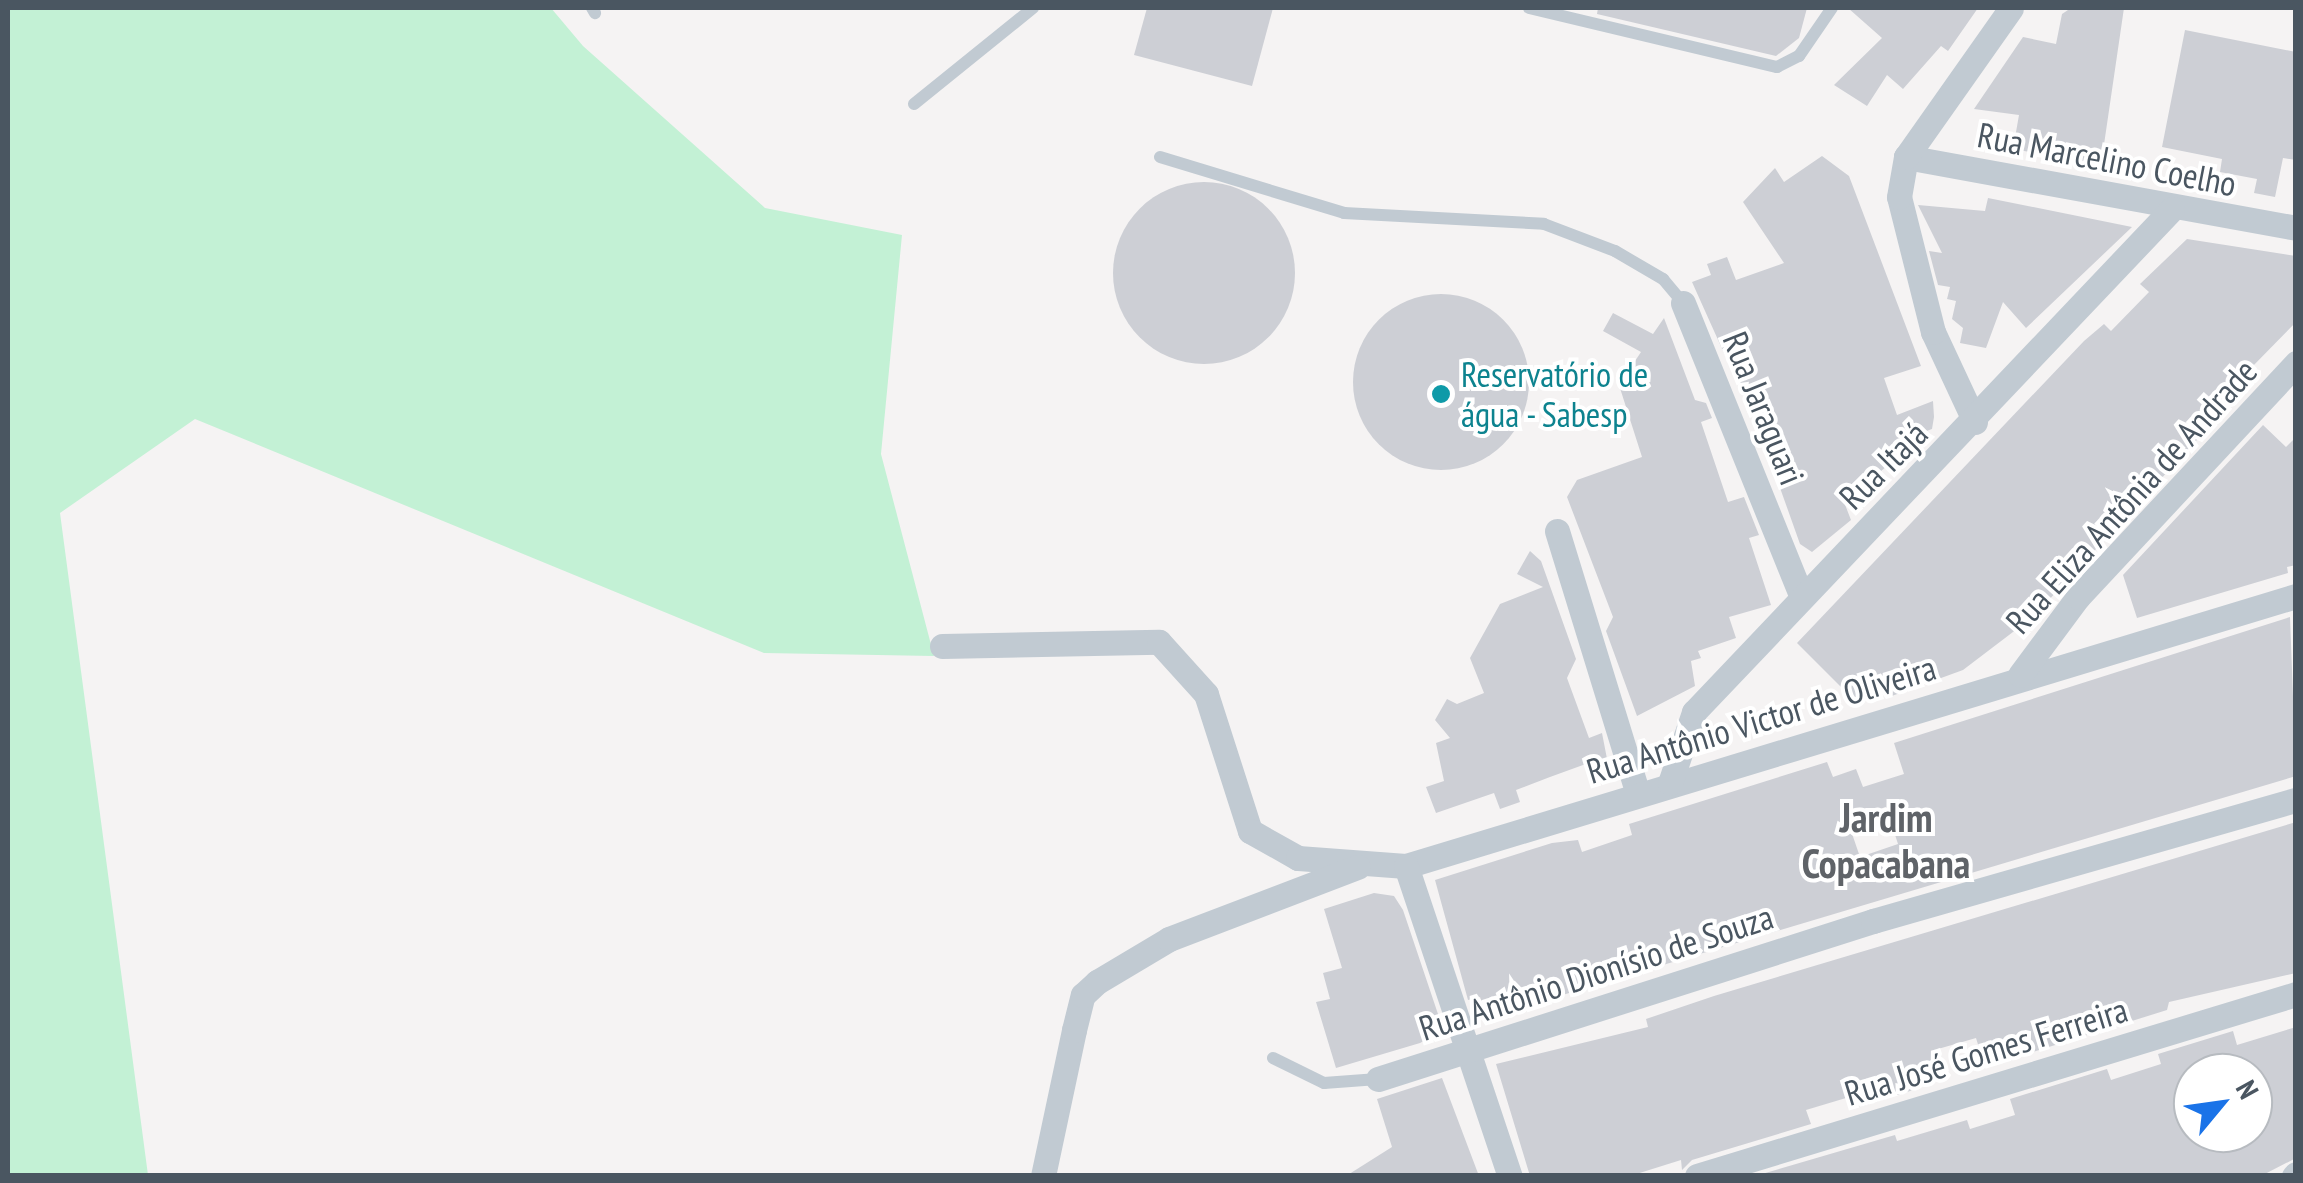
<!DOCTYPE html>
<html>
<head>
<meta charset="utf-8">
<style>
  body { margin:0 }
  #map { position:relative; width:2303px; height:1183px; overflow:hidden; background:#f5f3f3; font-family:"PT Sans Narrow",sans-serif }
  div>[style] { position:absolute }
  .green>* { inset:0; background:#c3f1d5 }
  .building>* { inset:0; background:#cdcfd5 }
  .round { border-radius:50% }
  .lane>* { height:12px; margin:-6px; padding:0 6px; transform-origin:6px; border-radius:6px; background:#c1cad2 }
  .street>* { height:25px; margin:-12.5px; padding:0 12.5px; transform-origin:12.5px; border-radius:12.5px; background:#c1cad2 }
  .dots>* { width:28px; height:28px; translate:-50% -50%; box-sizing:border-box; border:5px solid #fff; border-radius:50% }
  span { translate:-50% -50%; white-space:nowrap; text-align:center; line-height:1.15; -webkit-text-stroke:8px #fff; paint-order:stroke }
  .street-label { font-size:35px; color:#4a5661 }
  .culture-label { font-size:35px; color:#0d838f }
  .left { translate:0 -50%; text-align:left }
  .quarter-label { font-size:40px; color:#5f6368; font-weight:700 }
  .frame { position:absolute; inset:0; border:10px solid #4a5661; pointer-events:none }
  .north { position:absolute; left:2173px; top:1053px; width:100px; height:100px; box-sizing:border-box; background:#fff; border:2px solid #b7bbc0; border-radius:50%; rotate:61deg; font-size:28px; font-weight:700; line-height:40px; text-align:center; color:#4a5661 }
  .north::after { content:''; display:block; margin:auto; width:35px; height:45px; background:#1a73e8; clip-path:polygon(50% 0,100% 100%,50% 72%,0 100%) }
</style>
</head>
<body>
<div id="map">
  <div class="green">
    <i style="clip-path:polygon(8px 8px,551px 8px,583px 46px,765px 208px,902px 235px,881px 454px,934px 656px,764px 653px,195px 419px,60px 513px,148px 1175px,8px 1175px)"></i>
  </div>
  <div class="building">
    <i style="clip-path:polygon(1147px 8px,1273px 8px,1252px 86px,1134px 55px)"></i>
    <i style="clip-path:polygon(1598px 8px,1807px 8px,1799px 38px,1776px 56px,1597px 14px)"></i>
    <i style="clip-path:polygon(1848px 8px,1978px 8px,1948px 51px,1941px 46px,1903px 89px,1887px 75px,1867px 106px,1834px 85px,1882px 38px)"></i>
    <i style="clip-path:polygon(2071px 8px,2124px 8px,2101px 165px,2013px 149px,2019px 115px,1974px 109px,2023px 37px,2056px 44px,2062px 14px)"></i>
    <i style="clip-path:polygon(2185px 30px,2296px 52px,2296px 160px,2283px 158px,2275px 197px,2254px 193px,2257px 179px,2220px 172px,2222px 159px,2162px 147px)"></i>
    <i style="clip-path:polygon(1822px 156px,1849px 176px,1921px 366px,1884px 378px,1897px 415px,1933px 401px,1934px 417px,1932px 429px,1913px 436px,1922px 448px,1903px 466px,1899px 456px,1844px 502px,1851px 520px,1812px 552px,1800px 544px,1763px 440px,1692px 282px,1711px 275px,1707px 264px,1727px 257px,1736px 280px,1784px 263px,1743px 202px,1775px 168px,1784px 182px)"></i>
    <i class="round" style="left:1113px;top:182px;width:182px;height:182px"></i>
    <i style="clip-path:polygon(1988px 198px,2132px 227px,2026px 328px,2003px 302px,1986px 348px,1960px 343px,1963px 328px,1952px 319px,1956px 301px,1947px 299px,1950px 287px,1938px 285px,1929px 251px,1942px 253px,1918px 205px,1985px 211px)"></i>
    <i style="clip-path:polygon(2187px 239px,2296px 256px,2296px 322px,2250px 369px,2257px 375px,2034px 616px,1963px 670px,1889px 697px,1876px 683px,1856px 702px,1797px 643px,2084px 341px,2104px 324px,2111px 331px,2149px 292px,2140px 284px)"></i>
    <i class="round" style="left:1353px;top:294px;width:176px;height:176px"></i>
    <i style="clip-path:polygon(1613px 313px,1653px 334px,1664px 318px,1695px 400px,1706px 403px,1712px 418px,1701px 422px,1728px 502px,1744px 497px,1759px 535px,1749px 538px,1771px 605px,1729px 617px,1736px 638px,1698px 651px,1701px 658px,1691px 661px,1695px 686px,1637px 716px,1606px 631px,1613px 617px,1567px 497px,1577px 480px,1642px 457px,1619px 385px,1641px 352px,1603px 331px)"></i>
    <i style="clip-path:polygon(2263px 425px,2286px 447px,2296px 437px,2296px 565px,2287px 567px,2288px 573px,2137px 618px,2123px 575px)"></i>
    <i style="clip-path:polygon(1530px 551px,1541px 561px,1576px 659px,1567px 678px,1589px 738px,1602px 733px,1609px 769px,1594px 761px,1550px 777px,1516px 790px,1520px 802px,1500px 809px,1494px 793px,1436px 813px,1426px 787px,1444px 781px,1436px 743px,1450px 738px,1435px 720px,1447px 699px,1457px 704px,1484px 693px,1470px 658px,1500px 604px,1543px 587px,1517px 574px)"></i>
    <i style="clip-path:polygon(evenodd,2290px 617px,2296px 776px,1519px 1008px,1486px 1016px,1480px 997px,1468px 1000px,1435px 880px,1552px 843px,1578px 840px,1582px 852px,1632px 835px,1629px 824px,1827px 762px,1833px 777px,1856px 769px,1863px 787px,1904px 774px,1894px 743px,2290px 617px,1886px 807px,1898px 844px,1860px 857px,1847px 819px,1886px 807px)"></i>
    <i style="clip-path:polygon(2296px 822px,2296px 973px,2169px 1002px,2167px 1010px,1985px 1067px,1976px 1038px,1938px 1049px,1942px 1061px,1928px 1065px,1932px 1079px,1910px 1091px,1860px 1107px,1856px 1095px,1806px 1110px,1811px 1124px,1692px 1160px,1682px 1170px,1681px 1160px,1630px 1176px,1530px 1176px,1496px 1064px,1648px 1027px,1646px 1019px,1714px 996px)"></i>
    <i style="clip-path:polygon(1374px 893px,1394px 896px,1403px 910px,1439px 1017px,1433px 1036px,1420px 1043px,1336px 1068px,1316px 1002px,1330px 999px,1323px 973px,1342px 968px,1324px 909px)"></i>
    <i style="clip-path:polygon(evenodd,2296px 1027px,2296px 1158px,2261px 1176px,1755px 1176px,1895px 1135px,1897px 1141px,1967px 1120px,1970px 1129px,2015px 1115px,2010px 1099px,2107px 1069px,2111px 1080px,2161px 1064px,2158px 1054px,2233px 1031px,2237px 1045px,2296px 1027px,2193px 1073px,2253px 1073px,2253px 1133px,2193px 1133px,2193px 1073px)"></i>
    <i style="clip-path:polygon(1442px 1078px,1479px 1176px,1346px 1176px,1392px 1147px,1377px 1099px)"></i>
  </div>
  <div class="lane">
    <i style="left:592px;top:8px;width:6px;rotate:59deg"></i>
    <i style="left:1529px;top:8px;width:255px;rotate:13.4deg"></i>
    <i style="left:1777px;top:67px;width:25px;rotate:-27deg"></i>
    <i style="left:1799px;top:56px;width:58px;rotate:-55.5deg"></i>
    <i style="left:914px;top:104px;width:153px;rotate:-38.9deg"></i>
    <i style="left:1160px;top:157px;width:192px;rotate:16.9deg"></i>
    <i style="left:1344px;top:213px;width:200px;rotate:3.1deg"></i>
    <i style="left:1544px;top:224px;width:76px;rotate:20.8deg"></i>
    <i style="left:1615px;top:251px;width:56px;rotate:30.3deg"></i>
    <i style="left:1663px;top:279px;width:31px;rotate:50deg"></i>
    <i style="left:1273px;top:1058px;width:57px;rotate:26.1deg"></i>
    <i style="left:1324px;top:1083px;width:54px;rotate:-4.2deg"></i>
  </div>
  <div class="street">
    <i style="left:1906px;top:157px;width:396px;rotate:10.3deg"></i>
    <i style="left:1683px;top:303px;width:317px;rotate:68deg"></i>
    <i style="left:1975px;top:422px;width:99px;rotate:-115deg"></i>
    <i style="left:1933px;top:332px;width:139px;rotate:-104.1deg"></i>
    <i style="left:1899px;top:197px;width:41px;rotate:-80.1deg"></i>
    <i style="left:1906px;top:157px;width:182px;rotate:-54.8deg"></i>
    <i style="left:1557px;top:531px;width:275px;rotate:72.9deg"></i>
    <i style="left:942px;top:646px;width:217px;rotate:-1.1deg"></i>
    <i style="left:1159px;top:642px;width:70px;rotate:47.9deg"></i>
    <i style="left:1206px;top:694px;width:144px;rotate:72.2deg"></i>
    <i style="left:1250px;top:831px;width:55px;rotate:29.4deg"></i>
    <i style="left:1298px;top:858px;width:108px;rotate:4.2deg"></i>
    <i style="left:1406px;top:866px;width:930px;rotate:-16.88deg"></i>
    <i style="left:2020px;top:675px;width:97px;rotate:-53.4deg"></i>
    <i style="left:2078px;top:597px;width:320px;rotate:-47deg"></i>
    <i style="left:1670px;top:783px;width:75px;rotate:-71.3deg"></i>
    <i style="left:1694px;top:712px;width:694px;rotate:-46.46deg"></i>
    <i style="left:1406px;top:866px;width:327px;rotate:71.5deg"></i>
    <i style="left:1378px;top:1079px;width:520px;rotate:-17.7deg"></i>
    <i style="left:1873px;top:921px;width:440px;rotate:-16deg"></i>
    <i style="left:1043px;top:1176px;width:149px;rotate:-78deg"></i>
    <i style="left:1074px;top:1030px;width:36px;rotate:-76deg"></i>
    <i style="left:1083px;top:995px;width:19px;rotate:-43deg"></i>
    <i style="left:1097px;top:982px;width:84px;rotate:-30.8deg"></i>
    <i style="left:1169px;top:939px;width:202px;rotate:-20.9deg"></i>
    <i style="left:1697px;top:1176px;width:626px;rotate:-16.9deg"></i>
    <i style="left:2294px;top:1176px;width:3px;rotate:-45deg"></i>
  </div>
  <div class="dots">
    <i style="left:1441px;top:394px;background:#0f9aa8"></i>
  </div>
  <div class="street-label">
    <span style="left:2107px;top:159px;rotate:11deg">Rua Marcelino Coelho</span>
    <span style="left:1764px;top:408px;rotate:68deg">Rua Jaraguari</span>
    <span style="left:1883px;top:465px;rotate:-45deg">Rua Itajá</span>
    <span style="left:2131px;top:496px;rotate:-48deg">Rua Eliza Antônia de Andrade</span>
    <span style="left:1761px;top:719px;rotate:-17deg">Rua Antônio Victor de Oliveira</span>
    <span style="left:1596px;top:972px;rotate:-18deg">Rua Antônio Dionísio de Souza</span>
    <span style="left:1986px;top:1051px;rotate:-17deg">Rua José Gomes Ferreira</span>
  </div>
  <div class="culture-label">
    <span class="left" style="left:1461px;top:394px">Reservatório de<br>água - Sabesp</span>
  </div>
  <div class="quarter-label">
    <span style="left:1886px;top:840px">Jardim<br>Copacabana</span>
  </div>
  <div class="frame"></div>
  <div class="north">N</div>
</div>
</body>
</html>
